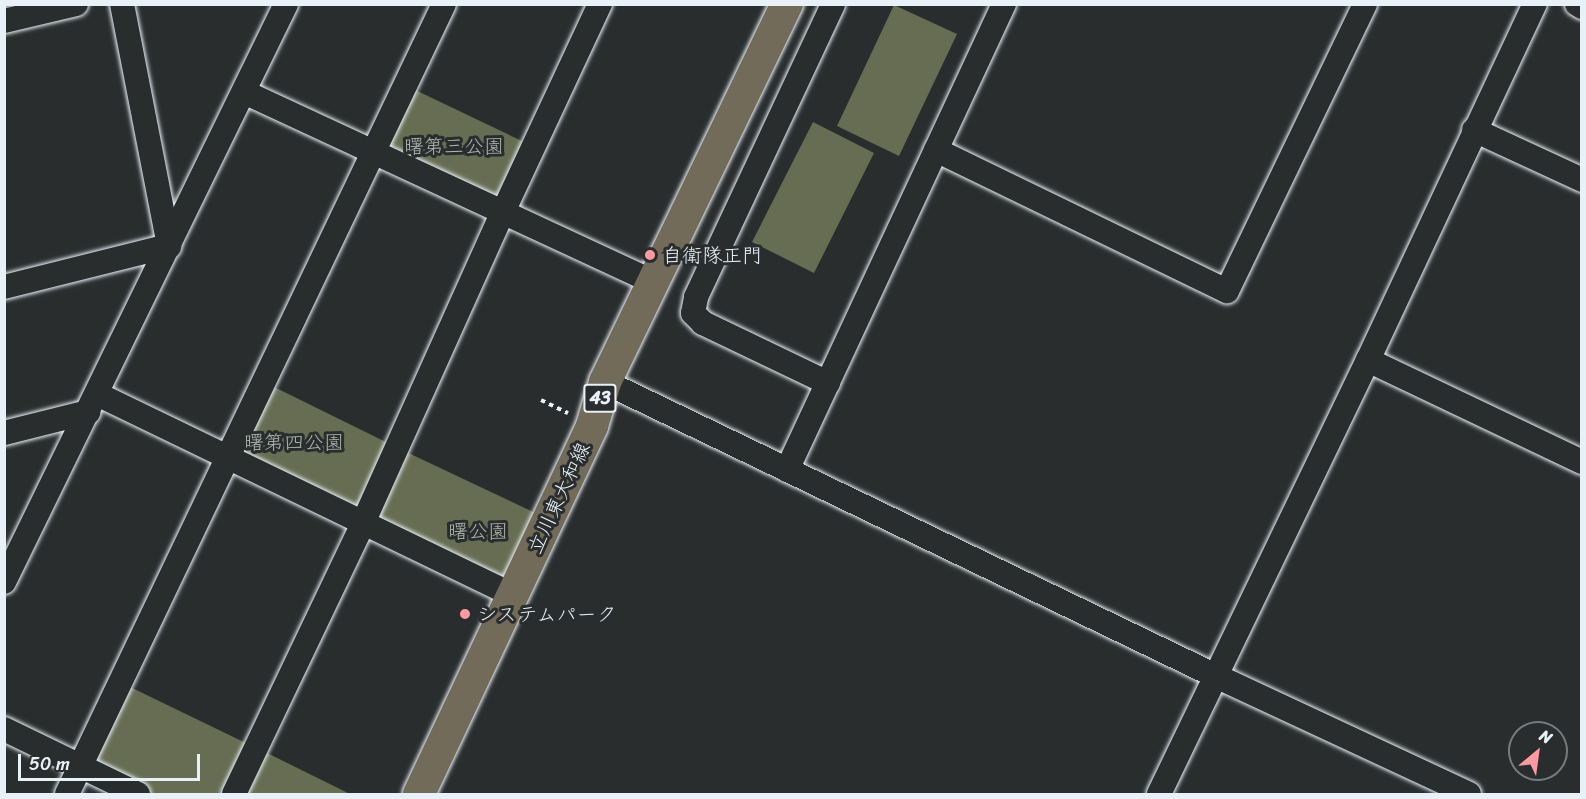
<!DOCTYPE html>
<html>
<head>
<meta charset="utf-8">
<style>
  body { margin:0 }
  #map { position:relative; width:1586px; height:799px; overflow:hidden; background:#2a2d2e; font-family:Sriracha,"Klee One",sans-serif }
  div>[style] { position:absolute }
  .green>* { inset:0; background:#666d52 }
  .path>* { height:4px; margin-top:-2px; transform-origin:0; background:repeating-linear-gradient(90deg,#e8f1f8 0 4.5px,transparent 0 9px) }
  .roads { filter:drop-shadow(0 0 2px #e8f1f8) drop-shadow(0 0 2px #e8f1f8) }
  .minor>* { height:24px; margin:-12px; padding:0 12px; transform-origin:12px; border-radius:12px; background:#2a2d2e }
  .major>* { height:32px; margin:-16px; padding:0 16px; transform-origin:16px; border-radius:16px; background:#726b5a }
  .dots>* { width:16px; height:16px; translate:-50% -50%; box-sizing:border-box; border:3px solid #2a2d2e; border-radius:50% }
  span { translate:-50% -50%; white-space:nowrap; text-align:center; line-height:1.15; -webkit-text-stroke:6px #2a2d2e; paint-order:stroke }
  .shield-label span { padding:2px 4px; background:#2a2d2e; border:2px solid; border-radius:4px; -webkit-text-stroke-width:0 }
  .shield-label { font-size:18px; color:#e8f1f8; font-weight:700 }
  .park-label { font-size:20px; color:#aeb6ad }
  .poi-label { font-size:20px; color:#e8f1f8 }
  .left { translate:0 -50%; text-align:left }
  .street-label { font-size:20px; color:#e8f1f8 }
  .frame { position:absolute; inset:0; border:6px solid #e8f1f8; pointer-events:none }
  .north { position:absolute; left:1508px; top:721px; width:60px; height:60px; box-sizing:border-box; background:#2a2d2e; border:2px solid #767b7f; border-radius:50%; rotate:29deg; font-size:16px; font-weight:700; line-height:24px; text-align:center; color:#e8f1f8 }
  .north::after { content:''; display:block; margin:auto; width:21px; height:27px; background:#ff9aa2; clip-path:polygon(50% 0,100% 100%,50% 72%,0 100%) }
  .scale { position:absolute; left:18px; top:754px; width:182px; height:27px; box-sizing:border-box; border:3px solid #e8f1f8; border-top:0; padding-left:8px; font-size:18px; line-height:21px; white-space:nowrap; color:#e8f1f8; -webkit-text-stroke:4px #2a2d2e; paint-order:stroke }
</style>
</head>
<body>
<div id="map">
  <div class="green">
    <i style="clip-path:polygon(894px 5px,957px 34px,899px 156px,837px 126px)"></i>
    <i style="clip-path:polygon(411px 88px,526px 143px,497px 205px,382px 150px)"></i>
    <i style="clip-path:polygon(813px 122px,874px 153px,814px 273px,752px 242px)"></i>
    <i style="clip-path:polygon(266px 383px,396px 447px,362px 519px,231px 457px)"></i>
    <i style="clip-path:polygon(400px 449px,548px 519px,513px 594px,366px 521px)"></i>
    <i style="clip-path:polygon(124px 684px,254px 747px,231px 794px,147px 794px,85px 765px)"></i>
    <i style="clip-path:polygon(259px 749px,350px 794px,238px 794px)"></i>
  </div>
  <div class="path">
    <i style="left:541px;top:400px;width:30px;rotate:26deg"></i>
  </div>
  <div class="roads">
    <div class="minor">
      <i style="left:122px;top:4px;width:247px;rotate:79deg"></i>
      <i style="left:1577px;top:4px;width:6px;rotate:31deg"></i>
      <i style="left:4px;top:21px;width:74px;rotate:-13.3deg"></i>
      <i style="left:244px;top:92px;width:452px;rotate:24.9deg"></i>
      <i style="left:1474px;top:130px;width:119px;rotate:24.8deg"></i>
      <i style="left:936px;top:150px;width:323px;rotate:25.9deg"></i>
      <i style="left:1227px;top:291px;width:318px;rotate:-64.3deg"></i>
      <i style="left:4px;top:287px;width:170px;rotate:-14deg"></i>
      <i style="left:1368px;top:360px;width:237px;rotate:25.5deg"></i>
      <i style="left:605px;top:382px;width:678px;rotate:25.7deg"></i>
      <i style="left:1216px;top:676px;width:279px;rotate:25deg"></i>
      <i style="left:828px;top:383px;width:139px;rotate:-154.4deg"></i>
      <i style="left:703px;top:323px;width:14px;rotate:-135deg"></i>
      <i style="left:693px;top:313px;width:16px;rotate:-79deg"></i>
      <i style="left:696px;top:297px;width:323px;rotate:-64.9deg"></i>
      <i style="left:97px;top:394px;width:463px;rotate:25.8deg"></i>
      <i style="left:4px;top:433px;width:87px;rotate:-14deg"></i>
      <i style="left:787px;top:470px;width:514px;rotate:-65.03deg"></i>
      <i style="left:4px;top:582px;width:643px;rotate:-63.99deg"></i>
      <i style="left:4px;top:729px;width:149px;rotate:25.9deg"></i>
      <i style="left:67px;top:794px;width:875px;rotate:-64.49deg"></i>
      <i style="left:234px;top:794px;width:300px;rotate:-64.5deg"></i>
      <i style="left:363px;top:523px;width:341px;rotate:-65.8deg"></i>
      <i style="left:503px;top:212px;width:230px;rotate:-65deg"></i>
      <i style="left:1159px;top:794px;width:482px;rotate:-64.3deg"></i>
      <i style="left:1368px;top:360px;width:393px;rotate:-64.9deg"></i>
    </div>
    <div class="major">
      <i style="left:419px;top:794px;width:407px;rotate:-64.8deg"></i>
      <i style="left:592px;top:426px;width:46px;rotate:-73.5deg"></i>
      <i style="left:605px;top:382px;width:420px;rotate:-64.3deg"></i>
    </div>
  </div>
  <div class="dots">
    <i style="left:650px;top:255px;background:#ff9aa2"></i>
    <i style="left:465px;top:614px;background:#ff9aa2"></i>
  </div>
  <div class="shield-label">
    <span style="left:600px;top:398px">43</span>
  </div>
  <div class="park-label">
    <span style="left:454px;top:146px">曙第三公園</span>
    <span style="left:294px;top:442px">曙第四公園</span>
    <span style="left:478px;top:531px">曙公園</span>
  </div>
  <div class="poi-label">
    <span class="left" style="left:662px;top:255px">自衛隊正門</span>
    <span class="left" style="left:477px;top:614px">システムパーク</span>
  </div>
  <div class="street-label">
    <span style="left:559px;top:498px;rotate:-65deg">立川東大和線</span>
  </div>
  <div class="frame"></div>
  <div class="north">N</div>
  <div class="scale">50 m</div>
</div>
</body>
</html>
